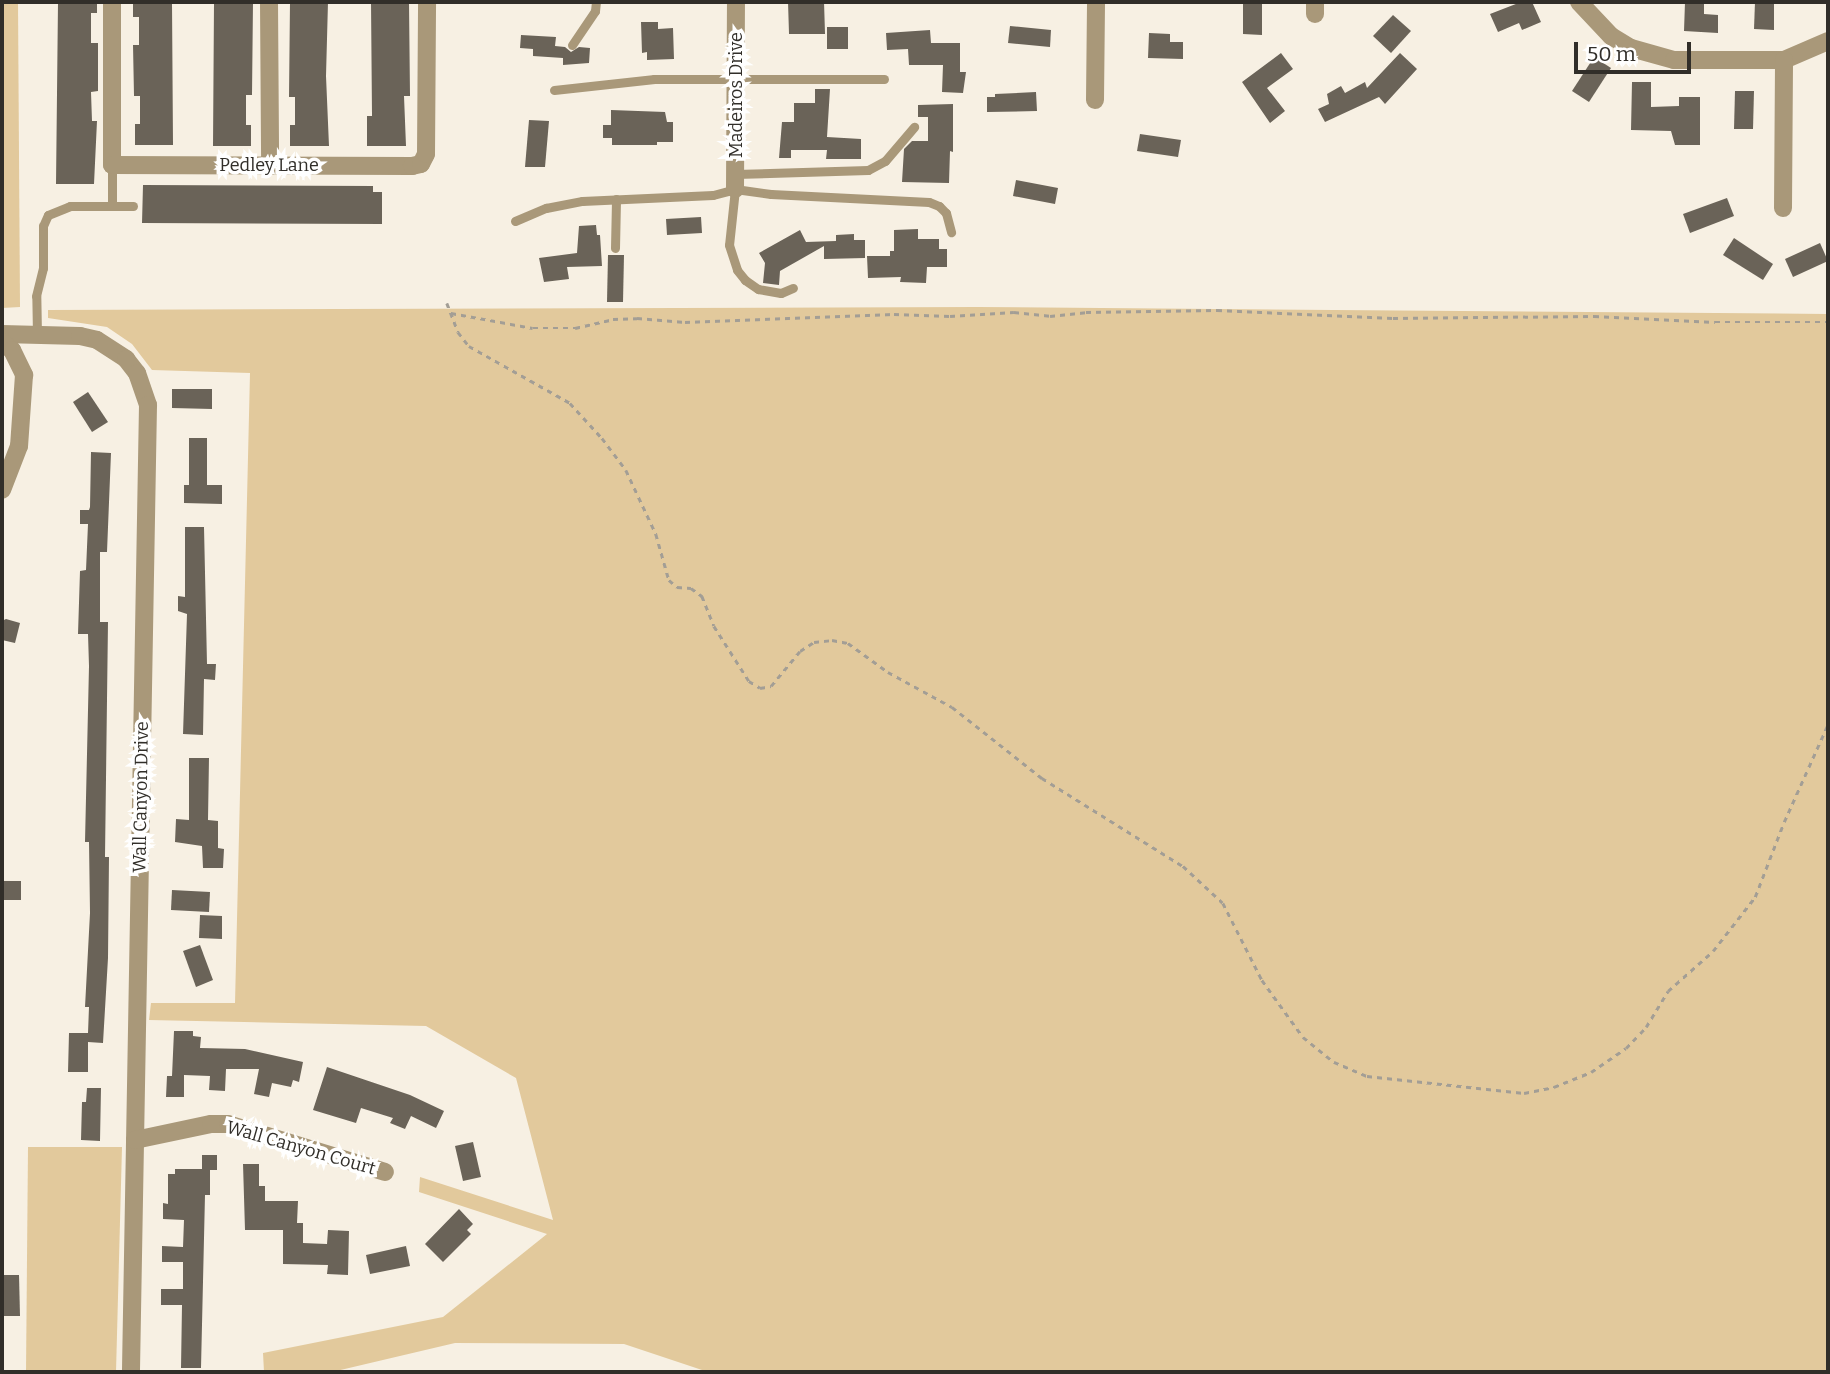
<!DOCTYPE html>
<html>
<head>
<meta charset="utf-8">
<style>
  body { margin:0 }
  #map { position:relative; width:1830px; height:1374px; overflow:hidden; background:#f7f0e3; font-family:Bitter,serif }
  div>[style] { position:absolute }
  .green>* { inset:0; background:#e2c99c }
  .building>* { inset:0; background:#6a6358 }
  .path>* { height:2.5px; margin-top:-1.25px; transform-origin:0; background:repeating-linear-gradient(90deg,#a39e95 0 5px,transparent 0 10px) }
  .service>* { height:9px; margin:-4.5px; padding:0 4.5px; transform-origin:4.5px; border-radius:4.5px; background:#a99879 }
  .minor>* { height:18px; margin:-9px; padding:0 9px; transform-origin:9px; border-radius:9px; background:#a99879 }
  span { translate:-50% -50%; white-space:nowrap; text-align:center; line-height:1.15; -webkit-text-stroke:7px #fff; paint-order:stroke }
  .street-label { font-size:18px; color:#312e29 }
  .frame { position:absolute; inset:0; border:4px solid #312e29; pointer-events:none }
  .scale { position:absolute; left:1574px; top:42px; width:117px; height:32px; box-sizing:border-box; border:4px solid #312e29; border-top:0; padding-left:9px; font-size:21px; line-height:24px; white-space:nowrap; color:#312e29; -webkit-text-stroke:5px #fff; paint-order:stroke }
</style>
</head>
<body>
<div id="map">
  <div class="green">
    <i style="clip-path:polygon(2px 2px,18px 2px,20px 307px,2px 308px)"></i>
    <i style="clip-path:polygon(977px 307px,1828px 314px,1828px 1372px,708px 1372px,624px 1344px,455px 1343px,332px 1372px,264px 1372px,263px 1353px,443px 1317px,547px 1234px,419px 1192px,420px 1177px,553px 1220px,516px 1078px,426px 1026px,149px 1020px,151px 1003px,235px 1003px,250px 373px,152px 370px,132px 344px,107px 327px,48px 318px,48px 310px)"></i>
    <i style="clip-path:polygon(28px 1147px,122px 1147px,116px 1372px,26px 1372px)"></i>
  </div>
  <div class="building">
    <i style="clip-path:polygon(58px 2px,97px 2px,97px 13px,91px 13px,91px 43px,98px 43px,98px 91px,91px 92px,92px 121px,97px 121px,94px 184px,56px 184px)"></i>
    <i style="clip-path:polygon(133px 2px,172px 2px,173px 145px,135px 145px,135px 124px,140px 124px,140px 96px,134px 96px,133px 45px,139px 45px,139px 17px,133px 17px)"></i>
    <i style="clip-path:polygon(214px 2px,253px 2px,252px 95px,246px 95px,246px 125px,251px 125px,251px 146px,213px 146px)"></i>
    <i style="clip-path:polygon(290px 2px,328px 2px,326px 76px,329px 146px,290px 146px,290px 125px,295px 125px,295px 97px,289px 97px)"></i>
    <i style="clip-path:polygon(371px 2px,409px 2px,410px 96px,404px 96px,406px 146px,367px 146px,367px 116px,372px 116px)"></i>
    <i style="clip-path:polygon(788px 2px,824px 2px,825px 34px,789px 34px)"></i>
    <i style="clip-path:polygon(1243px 2px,1262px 2px,1262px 35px,1243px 34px)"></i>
    <i style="clip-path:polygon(1521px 2px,1532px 2px,1541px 22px,1522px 30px,1519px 23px,1498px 32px,1490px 14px)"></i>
    <i style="clip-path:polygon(1685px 2px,1704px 2px,1704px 14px,1718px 15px,1718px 33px,1684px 31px)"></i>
    <i style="clip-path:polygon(1755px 2px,1774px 2px,1774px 30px,1754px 29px)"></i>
    <i style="clip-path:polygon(1393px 15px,1411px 31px,1391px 53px,1373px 36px)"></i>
    <i style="clip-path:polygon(641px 22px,658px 22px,658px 29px,673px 28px,674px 59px,647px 60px,647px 52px,642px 53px)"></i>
    <i style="clip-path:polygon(1010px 26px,1051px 30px,1050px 47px,1008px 43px)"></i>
    <i style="clip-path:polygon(827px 27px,848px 27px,848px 49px,827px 49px)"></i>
    <i style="clip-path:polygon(930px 30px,931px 43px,960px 43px,960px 72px,966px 72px,963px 93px,942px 92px,943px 65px,909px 65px,908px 49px,887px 50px,886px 33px)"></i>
    <i style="clip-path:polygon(1149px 33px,1170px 34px,1170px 42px,1183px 42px,1183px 59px,1148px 58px)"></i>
    <i style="clip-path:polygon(521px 35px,556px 37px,555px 46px,565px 47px,571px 52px,579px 47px,590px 48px,589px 63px,563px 65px,563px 58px,533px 56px,533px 49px,520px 48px)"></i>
    <i style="clip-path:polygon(1281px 53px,1293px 69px,1267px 88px,1285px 111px,1270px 123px,1242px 82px)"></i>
    <i style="clip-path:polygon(1400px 53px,1417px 69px,1385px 104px,1379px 97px,1325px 122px,1318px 109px,1329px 104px,1327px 94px,1341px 86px,1345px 93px,1365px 82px,1367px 88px)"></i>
    <i style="clip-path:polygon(1594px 57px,1611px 68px,1589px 102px,1572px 91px)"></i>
    <i style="clip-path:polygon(1632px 82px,1651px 82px,1651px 107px,1679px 106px,1679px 97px,1700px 97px,1700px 145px,1675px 145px,1671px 131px,1631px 130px)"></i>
    <i style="clip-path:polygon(815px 89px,830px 89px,827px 137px,861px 139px,861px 159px,826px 159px,827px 150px,791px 150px,791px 158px,779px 158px,782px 122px,794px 122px,794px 103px,815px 103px)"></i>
    <i style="clip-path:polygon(1735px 91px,1754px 91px,1753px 129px,1734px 129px)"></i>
    <i style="clip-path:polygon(1036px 92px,1037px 111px,987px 112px,987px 97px,995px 97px,995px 94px)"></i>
    <i style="clip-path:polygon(953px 104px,953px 152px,950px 151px,949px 183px,902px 182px,904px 149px,912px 141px,928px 141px,928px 117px,918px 117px,918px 105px)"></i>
    <i style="clip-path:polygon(611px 110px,665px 112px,667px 122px,673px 122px,673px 142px,657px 142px,657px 145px,612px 145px,612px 138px,603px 138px,603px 125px,611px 125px)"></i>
    <i style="clip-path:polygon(529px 120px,549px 121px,545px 167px,525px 167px)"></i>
    <i style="clip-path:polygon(1140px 134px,1181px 140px,1178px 157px,1137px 151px)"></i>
    <i style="clip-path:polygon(1016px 180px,1058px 188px,1055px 204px,1013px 196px)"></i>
    <i style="clip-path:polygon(143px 185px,373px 186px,373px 192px,382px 192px,382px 224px,142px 223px)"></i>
    <i style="clip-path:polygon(1727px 198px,1734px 216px,1690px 233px,1683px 214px)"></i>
    <i style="clip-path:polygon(701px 217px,702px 233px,667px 235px,666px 219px)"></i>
    <i style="clip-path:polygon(596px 225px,597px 235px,600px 235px,602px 266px,567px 267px,569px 279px,544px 282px,539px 258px,577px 253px,579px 226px)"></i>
    <i style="clip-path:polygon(918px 229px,918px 239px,939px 239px,939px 249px,947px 249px,947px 267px,927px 267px,926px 283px,900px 282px,901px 277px,868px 278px,867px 256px,890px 256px,890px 251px,894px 251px,894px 230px)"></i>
    <i style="clip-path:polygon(800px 230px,806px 242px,836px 241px,836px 235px,854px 234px,854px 240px,865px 240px,865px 258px,824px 259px,824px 246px,780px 271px,779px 285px,763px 283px,765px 263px,759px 253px)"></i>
    <i style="clip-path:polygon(1734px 238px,1773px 264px,1763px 280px,1723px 255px)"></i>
    <i style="clip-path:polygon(1820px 243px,1828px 261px,1793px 277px,1785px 259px)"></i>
    <i style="clip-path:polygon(608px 255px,624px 255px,623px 302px,607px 302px)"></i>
    <i style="clip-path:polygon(172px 389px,212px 389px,212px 409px,172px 408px)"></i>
    <i style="clip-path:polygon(88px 392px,108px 422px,92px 432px,73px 402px)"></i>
    <i style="clip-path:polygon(189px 438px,207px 438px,207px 485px,222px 485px,222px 504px,184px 503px,184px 485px,189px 485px)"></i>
    <i style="clip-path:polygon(91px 452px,111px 453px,107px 552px,100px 552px,100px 622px,108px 622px,105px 857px,109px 857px,108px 958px,103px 1043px,88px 1042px,88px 1072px,68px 1072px,69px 1033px,88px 1033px,89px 1007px,85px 1007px,90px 913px,89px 842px,85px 842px,89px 666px,88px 634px,78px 634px,80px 571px,86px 570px,88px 524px,80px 524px,80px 510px,89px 510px,90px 507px)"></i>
    <i style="clip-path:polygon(185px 527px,204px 527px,207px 664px,216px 664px,215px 680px,204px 679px,203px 735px,183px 734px,187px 614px,178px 611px,178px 596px,185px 597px)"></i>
    <i style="clip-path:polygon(6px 619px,20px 623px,15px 643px,2px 640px,2px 621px)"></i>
    <i style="clip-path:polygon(189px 758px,209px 758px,208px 820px,218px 821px,218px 848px,224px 849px,223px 868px,203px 868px,202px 846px,175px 842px,176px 819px,189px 820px)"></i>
    <i style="clip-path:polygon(2px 881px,21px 881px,21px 900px,2px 900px)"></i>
    <i style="clip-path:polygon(172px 890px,210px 892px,209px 912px,171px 910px)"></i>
    <i style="clip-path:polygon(200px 915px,222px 916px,222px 939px,199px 938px)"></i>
    <i style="clip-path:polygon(200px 945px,213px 980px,196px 987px,183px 951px)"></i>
    <i style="clip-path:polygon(174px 1031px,193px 1031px,193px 1036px,201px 1037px,200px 1048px,245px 1049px,303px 1062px,299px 1082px,293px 1080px,291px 1087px,272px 1083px,269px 1097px,254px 1094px,259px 1069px,226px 1069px,225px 1091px,209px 1090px,210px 1076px,184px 1075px,184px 1097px,166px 1097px,167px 1076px,172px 1076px)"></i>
    <i style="clip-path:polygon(327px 1067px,410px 1095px,444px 1111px,436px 1128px,411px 1116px,405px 1129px,390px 1123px,393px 1118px,361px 1108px,356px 1123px,313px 1110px)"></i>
    <i style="clip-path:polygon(87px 1088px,101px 1088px,100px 1141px,81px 1140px,82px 1102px,86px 1102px)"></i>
    <i style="clip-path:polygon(473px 1142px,481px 1177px,463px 1181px,455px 1146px)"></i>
    <i style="clip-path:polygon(202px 1155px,217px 1155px,217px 1170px,210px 1170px,210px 1195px,205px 1195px,201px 1368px,181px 1368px,182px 1305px,161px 1305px,161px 1289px,183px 1289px,183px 1262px,162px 1262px,162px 1246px,183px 1247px,184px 1220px,163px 1219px,163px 1203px,168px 1204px,168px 1174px,175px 1174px,175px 1169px,202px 1169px)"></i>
    <i style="clip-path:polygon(243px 1164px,259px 1164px,259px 1186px,265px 1186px,265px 1201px,298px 1201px,297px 1223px,303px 1223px,303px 1243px,327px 1244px,328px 1230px,349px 1231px,348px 1275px,327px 1274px,328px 1265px,283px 1264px,283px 1230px,245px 1230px)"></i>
    <i style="clip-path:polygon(459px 1209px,473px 1224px,467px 1230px,471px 1234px,443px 1262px,425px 1244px)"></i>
    <i style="clip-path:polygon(406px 1246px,410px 1266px,370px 1274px,366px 1255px)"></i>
    <i style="clip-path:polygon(2px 1275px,19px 1275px,20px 1316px,2px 1316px)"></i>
  </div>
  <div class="path">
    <i style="left:447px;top:303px;width:31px;rotate:69deg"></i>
    <i style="left:458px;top:332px;width:18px;rotate:52deg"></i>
    <i style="left:469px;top:346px;width:116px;rotate:29.4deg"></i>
    <i style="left:570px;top:403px;width:47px;rotate:47.6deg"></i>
    <i style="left:602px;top:438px;width:40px;rotate:53deg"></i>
    <i style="left:626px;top:470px;width:71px;rotate:64.9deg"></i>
    <i style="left:656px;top:534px;width:48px;rotate:74.2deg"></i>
    <i style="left:669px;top:580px;width:11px;rotate:41deg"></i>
    <i style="left:677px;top:587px;width:14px;rotate:4deg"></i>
    <i style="left:691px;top:588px;width:14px;rotate:36deg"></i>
    <i style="left:702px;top:596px;width:32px;rotate:68deg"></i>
    <i style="left:714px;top:626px;width:65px;rotate:57.5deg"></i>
    <i style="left:749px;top:681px;width:13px;rotate:32deg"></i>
    <i style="left:760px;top:688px;width:11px;rotate:-10deg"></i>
    <i style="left:771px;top:686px;width:45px;rotate:-50.4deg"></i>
    <i style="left:800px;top:651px;width:17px;rotate:-33deg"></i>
    <i style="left:814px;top:642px;width:18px;rotate:-6deg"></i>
    <i style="left:832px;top:640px;width:16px;rotate:11deg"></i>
    <i style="left:848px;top:643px;width:49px;rotate:35.9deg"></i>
    <i style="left:888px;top:672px;width:73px;rotate:28.7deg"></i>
    <i style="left:952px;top:707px;width:115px;rotate:38.3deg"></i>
    <i style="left:1042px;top:778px;width:166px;rotate:32deg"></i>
    <i style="left:1183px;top:866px;width:54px;rotate:42.8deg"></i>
    <i style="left:1223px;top:903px;width:86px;rotate:63.1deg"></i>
    <i style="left:1262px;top:980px;width:70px;rotate:54.3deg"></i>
    <i style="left:1303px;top:1037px;width:40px;rotate:39deg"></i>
    <i style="left:1334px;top:1062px;width:36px;rotate:23deg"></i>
    <i style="left:1367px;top:1076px;width:158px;rotate:6.2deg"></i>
    <i style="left:1524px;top:1093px;width:31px;rotate:-11deg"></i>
    <i style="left:1554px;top:1087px;width:40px;rotate:-22deg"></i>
    <i style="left:1591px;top:1072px;width:42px;rotate:-34.4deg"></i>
    <i style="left:1626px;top:1048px;width:29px;rotate:-46deg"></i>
    <i style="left:1646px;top:1027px;width:42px;rotate:-58.6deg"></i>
    <i style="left:1668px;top:991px;width:60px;rotate:-41.6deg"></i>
    <i style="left:1713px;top:951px;width:68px;rotate:-52.1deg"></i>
    <i style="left:1755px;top:897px;width:80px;rotate:-68.9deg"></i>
    <i style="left:1784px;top:822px;width:107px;rotate:-65.8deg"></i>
    <i style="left:451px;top:313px;width:83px;rotate:10.4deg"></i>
    <i style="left:533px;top:328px;width:42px"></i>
    <i style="left:575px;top:328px;width:39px;rotate:-13deg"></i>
    <i style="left:613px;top:319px;width:24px;rotate:-2deg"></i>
    <i style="left:637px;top:318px;width:48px;rotate:4.8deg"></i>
    <i style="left:685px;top:322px;width:209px;rotate:-2.2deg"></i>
    <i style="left:894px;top:314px;width:56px;rotate:2deg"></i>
    <i style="left:950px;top:316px;width:64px;rotate:-3.6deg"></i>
    <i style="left:1014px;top:312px;width:36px;rotate:6deg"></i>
    <i style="left:1050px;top:316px;width:36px;rotate:-6deg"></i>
    <i style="left:1086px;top:312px;width:131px;rotate:-0.9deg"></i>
    <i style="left:1217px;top:310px;width:176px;rotate:2.6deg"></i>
    <i style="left:1393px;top:318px;width:201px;rotate:-0.6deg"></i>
    <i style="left:1594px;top:316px;width:121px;rotate:2.8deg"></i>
    <i style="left:1715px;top:322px;width:113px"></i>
  </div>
  <div class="service">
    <i style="left:572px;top:45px;width:41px;rotate:-55.9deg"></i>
    <i style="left:595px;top:11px;width:9px;rotate:-84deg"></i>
    <i style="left:554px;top:90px;width:101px;rotate:-6.3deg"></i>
    <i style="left:654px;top:79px;width:230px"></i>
    <i style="left:735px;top:174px;width:133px;rotate:-1.7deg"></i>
    <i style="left:868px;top:170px;width:19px;rotate:-28deg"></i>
    <i style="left:885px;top:161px;width:45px;rotate:-49.5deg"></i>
    <i style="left:735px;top:189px;width:56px;rotate:96.1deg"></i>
    <i style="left:729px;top:245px;width:26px;rotate:72deg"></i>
    <i style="left:737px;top:270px;width:13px;rotate:51deg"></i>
    <i style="left:745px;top:280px;width:16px;rotate:35deg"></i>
    <i style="left:758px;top:289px;width:23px;rotate:10deg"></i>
    <i style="left:781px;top:293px;width:13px;rotate:-23deg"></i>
    <i style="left:112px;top:206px;width:41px;rotate:-90deg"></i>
    <i style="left:515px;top:221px;width:34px;rotate:-23deg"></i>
    <i style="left:546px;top:208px;width:37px;rotate:-11deg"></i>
    <i style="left:582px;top:201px;width:131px;rotate:-2.6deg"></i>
    <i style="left:713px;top:195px;width:23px;rotate:-15deg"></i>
    <i style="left:735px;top:189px;width:36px;rotate:8deg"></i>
    <i style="left:771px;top:194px;width:158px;rotate:2.9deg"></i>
    <i style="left:929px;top:202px;width:11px;rotate:22deg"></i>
    <i style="left:939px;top:206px;width:10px;rotate:45deg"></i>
    <i style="left:946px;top:213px;width:20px;rotate:75deg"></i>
    <i style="left:615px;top:248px;width:49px;rotate:-88.8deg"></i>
    <i style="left:37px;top:335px;width:39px;rotate:-91deg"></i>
    <i style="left:36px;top:296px;width:29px;rotate:-76deg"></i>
    <i style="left:43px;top:268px;width:42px;rotate:-90deg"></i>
    <i style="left:43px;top:226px;width:12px;rotate:-66deg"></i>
    <i style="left:48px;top:215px;width:24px;rotate:-22deg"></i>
    <i style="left:70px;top:206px;width:63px"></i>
  </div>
  <div class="minor">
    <i style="left:112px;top:2px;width:163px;rotate:90deg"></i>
    <i style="left:112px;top:165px;width:300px;rotate:0.2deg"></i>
    <i style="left:412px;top:166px;width:9px;rotate:-13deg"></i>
    <i style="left:421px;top:164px;width:11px;rotate:-63deg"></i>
    <i style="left:426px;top:154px;width:152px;rotate:-89.6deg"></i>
    <i style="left:269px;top:2px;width:163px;rotate:89.6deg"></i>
    <i style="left:1579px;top:2px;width:47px;rotate:46.7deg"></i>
    <i style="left:1611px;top:36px;width:23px;rotate:31deg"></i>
    <i style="left:1631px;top:48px;width:45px;rotate:15.6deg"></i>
    <i style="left:1674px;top:60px;width:110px"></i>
    <i style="left:1784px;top:60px;width:48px;rotate:-23.4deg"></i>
    <i style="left:1315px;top:14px;width:12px;rotate:-90deg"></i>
    <i style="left:1095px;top:100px;width:98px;rotate:-89.4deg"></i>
    <i style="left:735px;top:189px;width:187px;rotate:-89.7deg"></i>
    <i style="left:1783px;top:208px;width:148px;rotate:-89.6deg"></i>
    <i style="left:2px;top:334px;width:78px;rotate:1.5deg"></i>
    <i style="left:80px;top:336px;width:17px;rotate:13deg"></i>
    <i style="left:97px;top:340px;width:35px;rotate:33deg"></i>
    <i style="left:126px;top:359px;width:18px;rotate:52deg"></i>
    <i style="left:137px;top:373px;width:34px;rotate:71deg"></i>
    <i style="left:148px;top:405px;width:967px;rotate:91.01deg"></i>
    <i style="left:2px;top:342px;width:13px;rotate:39deg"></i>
    <i style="left:12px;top:350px;width:28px;rotate:64deg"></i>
    <i style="left:24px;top:375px;width:71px;rotate:94deg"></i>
    <i style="left:19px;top:446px;width:47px;rotate:111.1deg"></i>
    <i style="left:135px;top:1140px;width:78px;rotate:-11.9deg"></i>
    <i style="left:211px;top:1124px;width:17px"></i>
    <i style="left:228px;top:1124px;width:164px;rotate:17deg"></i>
  </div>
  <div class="street-label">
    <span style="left:736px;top:95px;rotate:-90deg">Madeiros Drive</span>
    <span style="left:269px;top:165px">Pedley Lane</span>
    <span style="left:141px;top:797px;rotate:-89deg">Wall Canyon Drive</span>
    <span style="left:301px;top:1148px;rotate:16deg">Wall Canyon Court</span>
  </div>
  <div class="frame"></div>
  <div class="scale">50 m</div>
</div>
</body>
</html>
